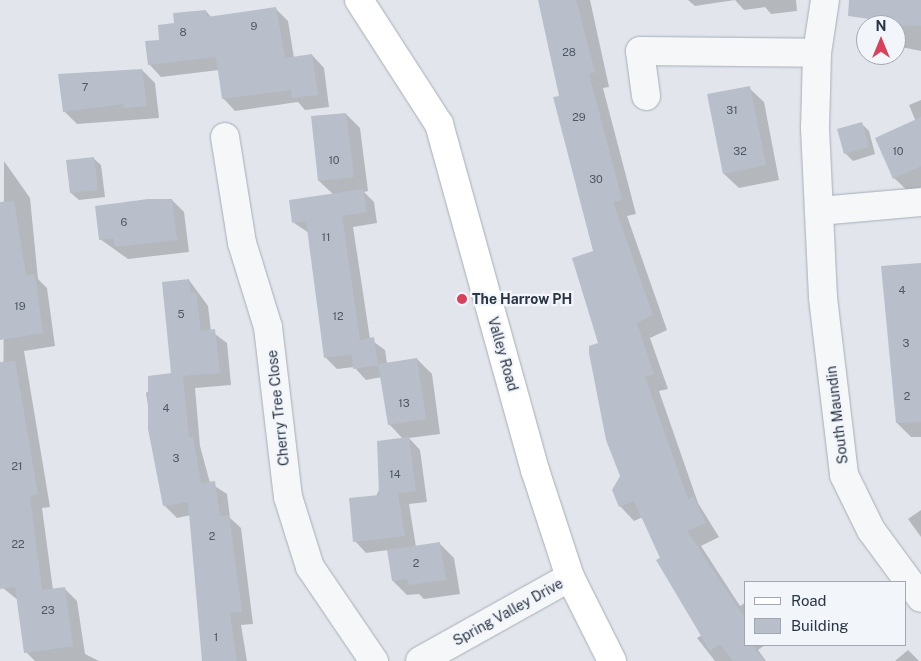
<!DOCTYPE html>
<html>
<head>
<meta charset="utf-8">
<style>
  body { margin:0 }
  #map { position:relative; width:921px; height:661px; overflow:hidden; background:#e2e6ec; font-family:"Public Sans",sans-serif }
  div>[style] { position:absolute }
  .shadow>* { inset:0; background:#0003 }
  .building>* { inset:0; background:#b9bfca }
  .roads { filter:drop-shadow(0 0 1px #a7adb7) drop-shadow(0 0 1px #a7adb7) }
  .street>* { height:28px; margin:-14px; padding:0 14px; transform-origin:14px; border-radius:14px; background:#f6f7f9 }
  .secondary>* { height:28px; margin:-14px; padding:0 14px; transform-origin:14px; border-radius:14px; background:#fff }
  .dots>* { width:14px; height:14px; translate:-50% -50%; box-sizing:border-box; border:2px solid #f2f5f9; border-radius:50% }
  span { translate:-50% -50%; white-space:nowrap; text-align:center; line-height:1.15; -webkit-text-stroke:4.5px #f2f5f9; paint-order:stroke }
  .number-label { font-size:11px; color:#4d5766 }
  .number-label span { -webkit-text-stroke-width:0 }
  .poi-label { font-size:14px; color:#293445; font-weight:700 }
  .left { translate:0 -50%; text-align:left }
  .street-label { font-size:14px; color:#293445 }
  .legend { position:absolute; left:744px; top:581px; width:162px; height:65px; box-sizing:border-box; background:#f2f5f9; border:1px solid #a2a8b1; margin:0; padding:6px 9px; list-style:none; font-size:15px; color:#293445 }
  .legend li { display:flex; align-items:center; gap:10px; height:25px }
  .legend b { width:25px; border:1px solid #a2a8b1 }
  .north { position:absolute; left:856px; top:15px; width:50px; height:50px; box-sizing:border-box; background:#f2f5f9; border:1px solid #a2a8b1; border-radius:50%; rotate:0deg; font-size:14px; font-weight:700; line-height:20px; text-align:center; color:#293445 }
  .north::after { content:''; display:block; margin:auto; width:18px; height:22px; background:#d8405b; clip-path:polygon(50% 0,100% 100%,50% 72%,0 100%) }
</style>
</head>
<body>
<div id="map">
  <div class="shadow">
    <i style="clip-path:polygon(539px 0,590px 0,609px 87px,603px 88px,636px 214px,627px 216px,667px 330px,650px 338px,668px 389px,659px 391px,698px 503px,719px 537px,701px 546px,740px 606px,745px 603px,745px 645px,765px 645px,758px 650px,766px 661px,715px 661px,697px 638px,702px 635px,643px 517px,634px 521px,620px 506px,622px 477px,600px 344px,595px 252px)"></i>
    <i style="clip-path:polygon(688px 0,796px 0,797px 11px,771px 14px,765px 7px,744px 10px,735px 0,695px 6px)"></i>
    <i style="clip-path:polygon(889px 0,921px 0,921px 51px,896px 46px)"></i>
    <i style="clip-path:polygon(275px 8px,288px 21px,294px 58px,312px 55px,324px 68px,329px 107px,305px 110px,298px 102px,235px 111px,223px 98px,219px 70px,161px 77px,149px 64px,176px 24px,206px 11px,212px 18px)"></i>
    <i style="clip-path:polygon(142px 70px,155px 83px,159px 118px,77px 124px,64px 111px)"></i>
    <i style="clip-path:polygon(749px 88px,764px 102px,779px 180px,739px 188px,724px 174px,709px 95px)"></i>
    <i style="clip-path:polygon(921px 100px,921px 134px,909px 105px)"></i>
    <i style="clip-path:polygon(346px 114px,360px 128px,368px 191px,364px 192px,374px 202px,377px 223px,353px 227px,370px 339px,385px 350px,387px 364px,417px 359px,432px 374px,440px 434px,409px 438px,420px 450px,427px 502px,409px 504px,416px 547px,439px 543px,454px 558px,460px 594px,424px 599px,419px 594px,407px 595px,393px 581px,388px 550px,366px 553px,355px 541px,403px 439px,389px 424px,382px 377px,366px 380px,354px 367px,337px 369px,326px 358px,309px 233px,294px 223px,334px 195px,319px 181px)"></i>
    <i style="clip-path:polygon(861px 123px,869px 131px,875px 154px,853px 161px,845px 153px)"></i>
    <i style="clip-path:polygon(921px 149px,921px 187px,909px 192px,894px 178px)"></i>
    <i style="clip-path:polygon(93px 158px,101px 165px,105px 197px,79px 200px,71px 193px)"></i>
    <i style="clip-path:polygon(4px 161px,30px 198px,38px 279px,47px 288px,55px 346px,24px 351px,50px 507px,42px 508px,53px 590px,64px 588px,77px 601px,85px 654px,99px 661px,35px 661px,26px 652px,19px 601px,3px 588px)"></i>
    <i style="clip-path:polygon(172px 200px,184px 212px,189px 252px,128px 259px,100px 239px)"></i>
    <i style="clip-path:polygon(921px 264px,921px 437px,911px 437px,897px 423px)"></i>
    <i style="clip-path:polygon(189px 280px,208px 306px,211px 331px,227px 343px,231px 385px,195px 388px,200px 446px,210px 483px,227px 494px,230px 518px,241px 528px,253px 624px,241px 625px,247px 661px,204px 661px,191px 515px,177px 518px,164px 505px,146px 393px,172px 375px)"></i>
    <i style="clip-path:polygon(921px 510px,921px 537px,908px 519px)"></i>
    <i style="clip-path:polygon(908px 650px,919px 661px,895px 661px)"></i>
  </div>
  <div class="building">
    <i style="clip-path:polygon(538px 0,576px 0,595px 72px,589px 74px,622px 200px,613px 202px,653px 315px,637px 323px,654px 374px,645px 377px,688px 499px,693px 496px,706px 523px,687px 531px,745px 618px,745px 645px,752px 645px,765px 661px,733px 661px,720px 644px,710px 651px,656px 560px,660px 558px,634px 501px,619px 507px,612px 490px,620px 476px,606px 440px,589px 353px,589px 346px,598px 343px,572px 258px,593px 251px,553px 97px,559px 96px)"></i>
    <i style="clip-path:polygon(849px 0,921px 0,921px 26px,883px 25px,884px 21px,848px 16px)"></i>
    <i style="clip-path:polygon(276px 7px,285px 58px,312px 54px,318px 95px,292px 98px,291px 90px,222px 99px,216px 57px,148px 65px,145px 41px,159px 40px,158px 25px,174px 23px,173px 13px,206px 10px,207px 17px)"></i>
    <i style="clip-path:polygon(142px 69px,147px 106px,124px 108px,123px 104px,63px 112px,58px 74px)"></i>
    <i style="clip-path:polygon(750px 86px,766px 165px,723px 174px,707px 94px)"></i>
    <i style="clip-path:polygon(346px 113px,354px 177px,318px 181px,311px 116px)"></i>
    <i style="clip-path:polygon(921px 117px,921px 166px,893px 179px,875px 138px)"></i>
    <i style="clip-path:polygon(862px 122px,869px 147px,844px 154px,837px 129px)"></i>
    <i style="clip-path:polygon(94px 157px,98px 190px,70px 193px,66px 160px)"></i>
    <i style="clip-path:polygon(363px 189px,367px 212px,342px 216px,360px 340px,374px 337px,378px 365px,353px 369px,352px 354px,324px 358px,306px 221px,292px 223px,289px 200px)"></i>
    <i style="clip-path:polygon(148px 199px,172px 199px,177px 240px,115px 247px,113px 238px,99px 240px,95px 206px)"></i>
    <i style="clip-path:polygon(14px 201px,26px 275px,35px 274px,43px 333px,0 340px,0 202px)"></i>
    <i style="clip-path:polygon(921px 263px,921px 422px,896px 423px,881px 266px)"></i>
    <i style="clip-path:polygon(189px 279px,191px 293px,196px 292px,201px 331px,215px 329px,220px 373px,183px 376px,189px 437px,193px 437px,201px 483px,215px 481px,220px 516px,229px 515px,242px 612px,230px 613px,237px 661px,202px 661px,188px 502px,163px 506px,148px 429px,148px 376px,171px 373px,162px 282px)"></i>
    <i style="clip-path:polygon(417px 358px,426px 419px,388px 425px,378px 364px)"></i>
    <i style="clip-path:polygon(15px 361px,38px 494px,30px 496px,42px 590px,65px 587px,73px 646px,24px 653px,15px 587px,0 589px,0 362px)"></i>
    <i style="clip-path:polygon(409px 437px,416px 491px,398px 493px,405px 536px,353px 542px,349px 498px,379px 495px,377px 441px)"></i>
    <i style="clip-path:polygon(440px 542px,446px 580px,408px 585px,407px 579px,392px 581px,387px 550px)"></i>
  </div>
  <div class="roads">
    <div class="street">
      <i style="left:825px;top:0;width:54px;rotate:98.6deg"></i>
      <i style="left:817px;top:53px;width:75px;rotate:91.5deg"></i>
      <i style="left:815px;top:128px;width:170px;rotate:87.3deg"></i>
      <i style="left:823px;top:298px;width:178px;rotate:83.2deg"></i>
      <i style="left:844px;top:475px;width:61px;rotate:63.9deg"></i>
      <i style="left:871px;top:530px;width:84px;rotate:53.7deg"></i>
      <i style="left:646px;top:96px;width:45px;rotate:-97.6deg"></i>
      <i style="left:640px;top:51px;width:177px;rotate:0.6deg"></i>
      <i style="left:225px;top:137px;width:107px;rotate:80.9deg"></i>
      <i style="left:242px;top:243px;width:88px;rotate:72.8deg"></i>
      <i style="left:268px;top:327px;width:171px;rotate:83.3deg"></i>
      <i style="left:288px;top:497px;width:73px;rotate:72.6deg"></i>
      <i style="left:310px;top:567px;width:114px;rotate:55.8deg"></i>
      <i style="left:819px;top:211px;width:102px;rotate:-5deg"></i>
      <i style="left:420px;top:661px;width:172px;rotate:-29.2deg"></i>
    </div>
    <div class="secondary">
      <i style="left:359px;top:0;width:148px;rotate:57.2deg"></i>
      <i style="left:439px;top:124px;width:359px;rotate:74.5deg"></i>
      <i style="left:535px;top:470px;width:113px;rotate:71.9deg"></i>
      <i style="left:570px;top:577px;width:94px;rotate:63.4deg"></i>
    </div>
  </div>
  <div class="dots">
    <i style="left:462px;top:299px;background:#d8405b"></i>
  </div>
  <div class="number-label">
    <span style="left:254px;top:26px">9</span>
    <span style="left:183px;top:32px">8</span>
    <span style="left:569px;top:52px">28</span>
    <span style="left:85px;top:87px">7</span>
    <span style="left:732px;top:110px">31</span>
    <span style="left:579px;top:117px">29</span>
    <span style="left:740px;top:151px">32</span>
    <span style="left:898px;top:151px">10</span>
    <span style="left:334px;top:160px">10</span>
    <span style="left:596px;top:179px">30</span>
    <span style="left:124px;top:222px">6</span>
    <span style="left:326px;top:237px">11</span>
    <span style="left:902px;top:290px">4</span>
    <span style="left:20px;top:306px">19</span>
    <span style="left:181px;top:314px">5</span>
    <span style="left:338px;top:316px">12</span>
    <span style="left:906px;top:343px">3</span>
    <span style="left:907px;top:396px">2</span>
    <span style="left:404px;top:403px">13</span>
    <span style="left:166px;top:408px">4</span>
    <span style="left:176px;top:458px">3</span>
    <span style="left:17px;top:466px">21</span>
    <span style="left:395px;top:474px">14</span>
    <span style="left:212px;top:536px">2</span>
    <span style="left:18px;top:544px">22</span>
    <span style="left:416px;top:563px">2</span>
    <span style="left:48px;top:610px">23</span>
    <span style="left:216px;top:637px">1</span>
  </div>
  <div class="poi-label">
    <span class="left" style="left:472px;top:299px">The Harrow PH</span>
  </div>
  <div class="street-label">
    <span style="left:503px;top:354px;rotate:74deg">Valley Road</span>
    <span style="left:278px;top:408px;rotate:-96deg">Cherry Tree Close</span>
    <span style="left:837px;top:415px;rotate:-97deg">South Maundin</span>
    <span style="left:508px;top:612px;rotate:-29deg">Spring Valley Drive</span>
  </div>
  <ul class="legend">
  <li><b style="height:6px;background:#fff"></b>Road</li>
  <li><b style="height:14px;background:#b9bfca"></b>Building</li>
  </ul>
  <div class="north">N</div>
</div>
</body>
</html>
